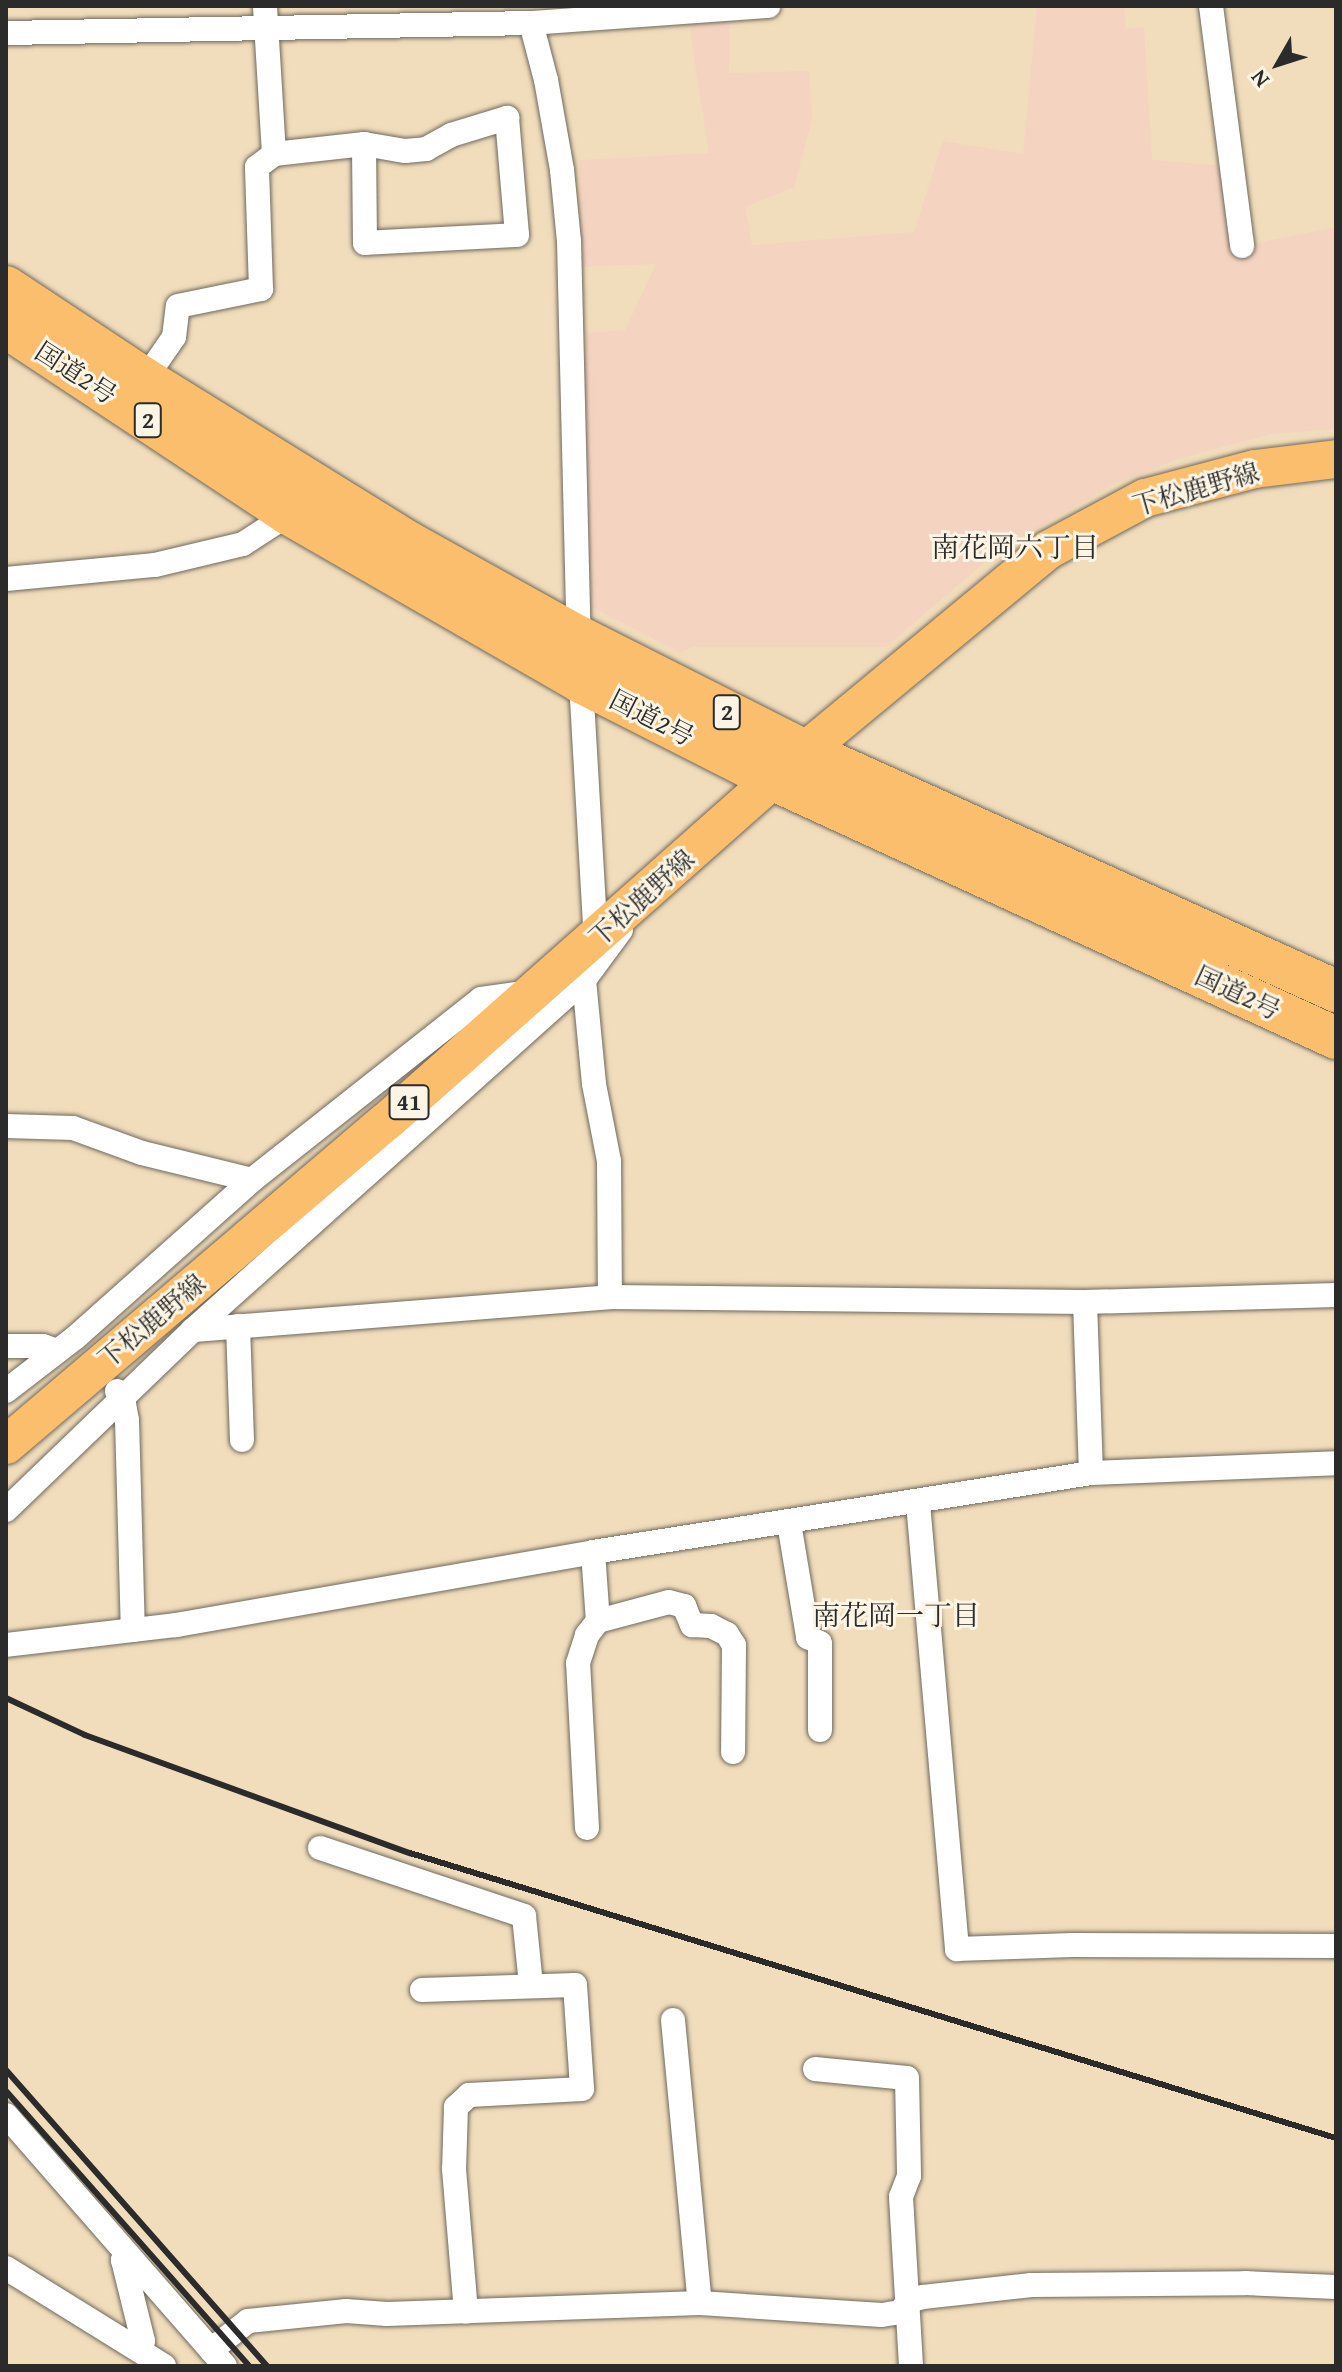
<!DOCTYPE html>
<html>
<head>
<meta charset="utf-8">
<style>
  body { margin:0 }
  #map { position:relative; width:1342px; height:2372px; overflow:hidden; background:#f1ddbc; font-family:"Gentium Book Plus","Noto Serif JP",serif }
  div>[style] { position:absolute }
  .built>* { inset:0; background:#f5d3c1 }
  .roads { filter:drop-shadow(0 0 2px #70695e) drop-shadow(0 0 2px #70695e) }
  .street>* { height:24px; margin:-12px; padding:0 12px; transform-origin:12px; border-radius:12px; background:#fff }
  .primary>* { height:38px; margin:-19px; padding:0 19px; transform-origin:19px; border-radius:19px; background:#fabe6d }
  .highway>* { height:42px; margin:-21px; padding:0 21px; transform-origin:21px; border-radius:21px; background:#fabe6d }
  .rail>* { height:6px; margin:-3px; padding:0 3px; transform-origin:3px; border-radius:3px; background:#2b2b2b }
  span { translate:-50% -50%; white-space:nowrap; text-align:center; line-height:1.15; -webkit-text-stroke:6px #fcf5e5; paint-order:stroke }
  .shield-label span { padding:2px 6px; background:#fcf5e5; border:2px solid; border-radius:6px; -webkit-text-stroke-width:0 }
  .shield-label { font-size:24px; color:#2b2b2b; font-weight:700 }
  .street-label { font-size:26px; color:#2b2b2b }
  .neighbourhood-label { font-size:28px; color:#2b2b2b }
  .frame { position:absolute; inset:0; border:8px solid #2b2b2b; pointer-events:none }
  .north { position:absolute; left:1238px; top:24px; width:80px; height:80px; -webkit-text-stroke:6px #fcf5e5; paint-order:stroke; rotate:231deg; font-size:22px; font-weight:700; line-height:32px; text-align:center; color:#2b2b2b }
  .north::after { content:''; display:block; margin:auto; width:28px; height:36px; background:#2b2b2b; clip-path:polygon(50% 0,100% 100%,50% 72%,0 100%) }
</style>
</head>
<body>
<div id="map">
  <div class="built">
    <i style="clip-path:polygon(1037px 6px,1124px 6px,1126px 29px,1144px 27px,1152px 160px,1228px 166px,1242px 246px,1336px 227px,1336px 429px,1271px 434px,1181px 458px,1116px 483px,1000px 549px,886px 647px,693px 647px,681px 653px,590px 606px,583px 384px,587px 333px,625px 330px,656px 264px,580px 267px,580px 160px,709px 153px,687px 13px,730px 12px,729px 73px,809px 71px,812px 119px,794px 187px,745px 207px,752px 245px,914px 232px,943px 141px,1023px 154px)"></i>
  </div>
  <div class="roads">
    <div class="street">
      <i style="left:1211px;top:6px;width:242px;rotate:82.6deg"></i>
      <i style="left:531px;top:23px;width:59px;rotate:75.3deg"></i>
      <i style="left:546px;top:80px;width:91px;rotate:79.9deg"></i>
      <i style="left:562px;top:170px;width:71px;rotate:84.4deg"></i>
      <i style="left:569px;top:241px;width:396px;rotate:88.6deg"></i>
      <i style="left:6px;top:33px;width:525px;rotate:-1.09deg"></i>
      <i style="left:531px;top:23px;width:238px;rotate:-4.1deg"></i>
      <i style="left:274px;top:154px;width:91px;rotate:-6.3deg"></i>
      <i style="left:364px;top:144px;width:42px;rotate:9.7deg"></i>
      <i style="left:405px;top:151px;width:21px;rotate:-5deg"></i>
      <i style="left:426px;top:149px;width:29px;rotate:-29deg"></i>
      <i style="left:451px;top:135px;width:59px;rotate:-16.9deg"></i>
      <i style="left:507px;top:118px;width:117px;rotate:85.1deg"></i>
      <i style="left:517px;top:235px;width:152px;rotate:177deg"></i>
      <i style="left:365px;top:243px;width:99px;rotate:-90.6deg"></i>
      <i style="left:145px;top:379px;width:51px;rotate:-55.4deg"></i>
      <i style="left:174px;top:337px;width:31px;rotate:-83deg"></i>
      <i style="left:178px;top:306px;width:85px;rotate:-11.6deg"></i>
      <i style="left:261px;top:289px;width:122px;rotate:-91.9deg"></i>
      <i style="left:257px;top:167px;width:21px;rotate:-37deg"></i>
      <i style="left:274px;top:154px;width:148px;rotate:-93.5deg"></i>
      <i style="left:6px;top:579px;width:150px;rotate:-5.4deg"></i>
      <i style="left:155px;top:565px;width:90px;rotate:-13.4deg"></i>
      <i style="left:243px;top:544px;width:55px;rotate:-33.1deg"></i>
      <i style="left:581px;top:682px;width:257px;rotate:86.7deg"></i>
      <i style="left:584px;top:980px;width:104px;rotate:84.5deg"></i>
      <i style="left:594px;top:1084px;width:78px;rotate:79deg"></i>
      <i style="left:609px;top:1161px;width:136px;rotate:89.6deg"></i>
      <i style="left:6px;top:1126px;width:67px;rotate:1.7deg"></i>
      <i style="left:73px;top:1128px;width:73px;rotate:19.9deg"></i>
      <i style="left:142px;top:1153px;width:113px;rotate:13.8deg"></i>
      <i style="left:1085px;top:1302px;width:171px;rotate:88deg"></i>
      <i style="left:238px;top:1326px;width:114px;rotate:88deg"></i>
      <i style="left:193px;top:1330px;width:418px;rotate:-4.5deg"></i>
      <i style="left:610px;top:1297px;width:475px;rotate:0.6deg"></i>
      <i style="left:1085px;top:1302px;width:251px;rotate:-1.6deg"></i>
      <i style="left:6px;top:1346px;width:37px"></i>
      <i style="left:43px;top:1346px;width:15px;rotate:20deg"></i>
      <i style="left:6px;top:1391px;width:88px;rotate:-37.6deg"></i>
      <i style="left:76px;top:1337px;width:236px;rotate:-41.7deg"></i>
      <i style="left:252px;top:1180px;width:292px;rotate:-38.3deg"></i>
      <i style="left:481px;top:999px;width:49px;rotate:-8.1deg"></i>
      <i style="left:117px;top:1391px;width:9px;rotate:49deg"></i>
      <i style="left:123px;top:1398px;width:22px;rotate:80deg"></i>
      <i style="left:127px;top:1420px;width:210px;rotate:88.4deg"></i>
      <i style="left:918px;top:1503px;width:448px;rotate:85deg"></i>
      <i style="left:957px;top:1949px;width:115px;rotate:-2deg"></i>
      <i style="left:1072px;top:1945px;width:264px;rotate:0.2deg"></i>
      <i style="left:6px;top:1510px;width:260px;rotate:-43.9deg"></i>
      <i style="left:193px;top:1330px;width:525px;rotate:-41.83deg"></i>
      <i style="left:584px;top:980px;width:62px;rotate:-53.5deg"></i>
      <i style="left:789px;top:1523px;width:116px;rotate:80.5deg"></i>
      <i style="left:808px;top:1637px;width:13px;rotate:27deg"></i>
      <i style="left:820px;top:1643px;width:87px;rotate:90deg"></i>
      <i style="left:593px;top:1552px;width:69px;rotate:85.9deg"></i>
      <i style="left:6px;top:1645px;width:171px;rotate:-6.7deg"></i>
      <i style="left:176px;top:1625px;width:423px;rotate:-9.9deg"></i>
      <i style="left:593px;top:1552px;width:504px;rotate:-9.01deg"></i>
      <i style="left:1091px;top:1473px;width:245px;rotate:-2.3deg"></i>
      <i style="left:587px;top:1828px;width:165px;rotate:-93.1deg"></i>
      <i style="left:578px;top:1663px;width:29px;rotate:-72deg"></i>
      <i style="left:587px;top:1635px;width:18px;rotate:-52deg"></i>
      <i style="left:598px;top:1621px;width:73px;rotate:-15deg"></i>
      <i style="left:669px;top:1602px;width:16px;rotate:15deg"></i>
      <i style="left:684px;top:1606px;width:21px;rotate:67deg"></i>
      <i style="left:692px;top:1625px;width:19px;rotate:3deg"></i>
      <i style="left:711px;top:1626px;width:18px;rotate:27deg"></i>
      <i style="left:727px;top:1634px;width:13px;rotate:58deg"></i>
      <i style="left:734px;top:1645px;width:107px;rotate:90.5deg"></i>
      <i style="left:320px;top:1848px;width:215px;rotate:18.4deg"></i>
      <i style="left:524px;top:1916px;width:69px;rotate:84.2deg"></i>
      <i style="left:422px;top:1990px;width:153px;rotate:-1.9deg"></i>
      <i style="left:575px;top:1985px;width:104px;rotate:86.1deg"></i>
      <i style="left:582px;top:2089px;width:113px;rotate:177deg"></i>
      <i style="left:469px;top:2095px;width:18px;rotate:137deg"></i>
      <i style="left:456px;top:2107px;width:62px;rotate:91.8deg"></i>
      <i style="left:454px;top:2169px;width:143px;rotate:85.2deg"></i>
      <i style="left:673px;top:2020px;width:284px;rotate:84.6deg"></i>
      <i style="left:815px;top:2069px;width:92px;rotate:5.6deg"></i>
      <i style="left:907px;top:2078px;width:98px;rotate:88.8deg"></i>
      <i style="left:909px;top:2176px;width:22px;rotate:111deg"></i>
      <i style="left:901px;top:2197px;width:169px;rotate:86.6deg"></i>
      <i style="left:6px;top:2115px;width:333px;rotate:48.9deg"></i>
      <i style="left:126px;top:2255px;width:6px;rotate:121deg"></i>
      <i style="left:123px;top:2260px;width:83px;rotate:76.1deg"></i>
      <i style="left:143px;top:2341px;width:10px;rotate:114deg"></i>
      <i style="left:6px;top:2268px;width:186px;rotate:31.8deg"></i>
      <i style="left:211px;top:2350px;width:47px;rotate:-38.1deg"></i>
      <i style="left:248px;top:2321px;width:99px;rotate:-5.8deg"></i>
      <i style="left:346px;top:2311px;width:41px;rotate:4.2deg"></i>
      <i style="left:387px;top:2314px;width:313px;rotate:-2deg"></i>
      <i style="left:700px;top:2303px;width:182px;rotate:3.8deg"></i>
      <i style="left:882px;top:2315px;width:18px;rotate:-9deg"></i>
      <i style="left:900px;top:2312px;width:14px;rotate:-51deg"></i>
      <i style="left:909px;top:2301px;width:15px;rotate:-16deg"></i>
      <i style="left:923px;top:2297px;width:109px;rotate:-6.3deg"></i>
      <i style="left:1031px;top:2285px;width:214px;rotate:-0.5deg"></i>
      <i style="left:1245px;top:2283px;width:91px;rotate:2.5deg"></i>
    </div>
    <div class="primary">
      <i style="left:6px;top:1445px;width:499px;rotate:-40.4deg"></i>
      <i style="left:386px;top:1122px;width:560px;rotate:-41.52deg"></i>
      <i style="left:805px;top:751px;width:315px;rotate:-39.6deg"></i>
      <i style="left:1048px;top:550px;width:110px;rotate:-28.2deg"></i>
      <i style="left:1145px;top:498px;width:114px;rotate:-14.8deg"></i>
      <i style="left:1255px;top:469px;width:82px;rotate:-7deg"></i>
    </div>
    <div class="highway">
      <i style="left:6px;top:287px;width:167px;rotate:33.5deg"></i>
      <i style="left:145px;top:379px;width:309px;rotate:31.8deg"></i>
      <i style="left:408px;top:542px;width:196px;rotate:29.1deg"></i>
      <i style="left:579px;top:637px;width:253px;rotate:26.8deg"></i>
      <i style="left:805px;top:751px;width:583px;rotate:24.32deg"></i>
      <i style="left:6px;top:327px;width:339px;rotate:33.5deg"></i>
      <i style="left:289px;top:514px;width:337px;rotate:29.9deg"></i>
      <i style="left:581px;top:682px;width:216px;rotate:26.9deg"></i>
      <i style="left:774px;top:780px;width:618px;rotate:24.66deg"></i>
    </div>
  </div>
  <div class="rail">
    <i style="left:6px;top:1698px;width:87px;rotate:25.1deg"></i>
    <i style="left:85px;top:1735px;width:346px;rotate:20deg"></i>
    <i style="left:410px;top:1853px;width:969px;rotate:17.11deg"></i>
    <i style="left:6px;top:2070px;width:395px;rotate:48.6deg"></i>
    <i style="left:6px;top:2091px;width:367px;rotate:48.5deg"></i>
  </div>
  <div class="shield-label">
    <span style="left:148px;top:420px">2</span>
    <span style="left:727px;top:712px">2</span>
    <span style="left:409px;top:1102px">41</span>
  </div>
  <div class="street-label">
    <span style="left:76px;top:373px;rotate:33deg">国道2号</span>
    <span style="left:1196px;top:489px;rotate:-16deg">下松鹿野線</span>
    <span style="left:652px;top:718px;rotate:27deg">国道2号</span>
    <span style="left:642px;top:898px;rotate:-42deg">下松鹿野線</span>
    <span style="left:1238px;top:993px;rotate:25deg">国道2号</span>
    <span style="left:152px;top:1321px;rotate:-40deg">下松鹿野線</span>
  </div>
  <div class="neighbourhood-label">
    <span style="left:1015px;top:547px">南花岡六丁目</span>
    <span style="left:896px;top:1615px">南花岡一丁目</span>
  </div>
  <div class="frame"></div>
  <div class="north">N</div>
</div>
</body>
</html>
